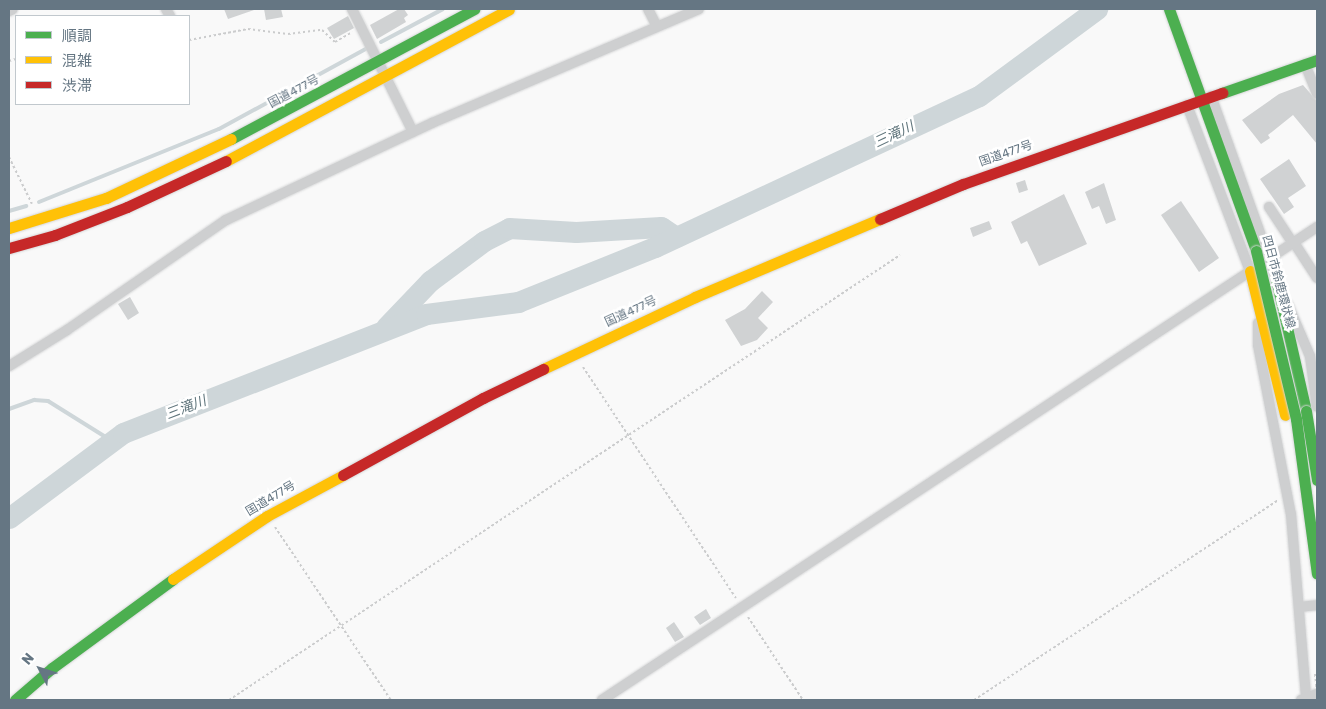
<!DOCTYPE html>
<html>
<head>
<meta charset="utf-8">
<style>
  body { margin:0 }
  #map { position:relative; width:1326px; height:709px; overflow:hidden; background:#f9f9f9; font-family:Rubik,"Noto Sans JP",sans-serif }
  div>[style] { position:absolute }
  .stream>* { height:4px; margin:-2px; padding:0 2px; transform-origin:2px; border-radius:2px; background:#ced6d9 }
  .river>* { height:21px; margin:-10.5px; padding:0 10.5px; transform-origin:10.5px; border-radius:10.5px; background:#ced6d9 }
  .building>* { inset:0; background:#d0d2d3 }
  .path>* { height:2px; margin-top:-1px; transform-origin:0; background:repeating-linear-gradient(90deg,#cbcccd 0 2.5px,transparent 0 5px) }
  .roads { filter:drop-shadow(0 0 1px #d5d6d7) drop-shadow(0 0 1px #d5d6d7) }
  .street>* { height:10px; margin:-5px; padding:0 5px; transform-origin:5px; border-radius:5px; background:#cecfd0 }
  .fast>* { height:11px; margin:-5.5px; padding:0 5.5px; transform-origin:5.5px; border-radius:5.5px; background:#4caf50 }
  .slow>* { height:11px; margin:-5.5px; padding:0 5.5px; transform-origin:5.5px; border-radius:5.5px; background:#ffc107 }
  .jam>* { height:11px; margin:-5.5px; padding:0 5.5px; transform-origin:5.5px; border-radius:5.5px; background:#c62828 }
  .path-bridge>* { height:2px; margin-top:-1px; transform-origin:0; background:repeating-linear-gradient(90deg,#cbcccd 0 2.5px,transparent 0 5px) }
  .bridges { filter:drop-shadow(0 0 1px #d5d6d7) drop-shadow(0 0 1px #d5d6d7) }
  .fast-bridge>* { height:11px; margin:-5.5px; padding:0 5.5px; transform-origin:5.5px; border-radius:5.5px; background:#4caf50 }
  span { translate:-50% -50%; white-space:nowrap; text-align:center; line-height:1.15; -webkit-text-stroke:5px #fff; paint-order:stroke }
  .street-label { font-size:12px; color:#657683 }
  .water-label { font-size:14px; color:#60757c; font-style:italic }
  .frame { position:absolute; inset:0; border:10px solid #657683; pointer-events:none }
  .legend { position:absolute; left:15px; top:15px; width:175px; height:90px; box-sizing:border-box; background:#fff; border:1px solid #c1c8cd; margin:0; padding:6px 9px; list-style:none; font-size:15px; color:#657683 }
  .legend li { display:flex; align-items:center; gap:10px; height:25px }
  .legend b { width:25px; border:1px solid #c1c8cd }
  .north { position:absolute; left:15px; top:644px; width:50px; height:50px; -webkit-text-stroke:4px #fff; paint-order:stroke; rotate:310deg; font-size:14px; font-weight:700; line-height:20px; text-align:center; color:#657683 }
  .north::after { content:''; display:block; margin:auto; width:18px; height:22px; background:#657683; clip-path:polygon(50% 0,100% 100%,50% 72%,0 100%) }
</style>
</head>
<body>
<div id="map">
  <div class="stream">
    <i style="left:381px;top:42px;width:70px;rotate:-28deg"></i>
    <i style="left:39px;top:202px;width:194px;rotate:-22.1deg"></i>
    <i style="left:219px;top:129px;width:167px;rotate:-28.6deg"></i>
    <i style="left:9px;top:211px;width:18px;rotate:-16deg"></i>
    <i style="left:9px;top:409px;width:27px;rotate:-20deg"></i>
    <i style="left:34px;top:400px;width:14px;rotate:4deg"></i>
    <i style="left:48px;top:401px;width:75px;rotate:32deg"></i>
  </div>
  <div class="river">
    <i style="left:386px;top:327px;width:64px;rotate:-46.3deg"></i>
    <i style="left:430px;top:281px;width:67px;rotate:-36.5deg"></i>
    <i style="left:484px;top:241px;width:28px;rotate:-27deg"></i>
    <i style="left:509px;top:228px;width:67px;rotate:3.4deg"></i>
    <i style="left:576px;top:232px;width:85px;rotate:-3.4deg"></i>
    <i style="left:661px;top:227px;width:18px;rotate:34deg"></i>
    <i style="left:9px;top:518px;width:142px;rotate:-36.7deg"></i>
    <i style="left:123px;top:433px;width:326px;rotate:-21.4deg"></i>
    <i style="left:426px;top:314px;width:93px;rotate:-7.4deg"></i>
    <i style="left:518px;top:302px;width:148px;rotate:-21.9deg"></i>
    <i style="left:655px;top:247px;width:357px;rotate:-25deg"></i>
    <i style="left:979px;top:96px;width:147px;rotate:-36.4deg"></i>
  </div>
  <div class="building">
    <i style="clip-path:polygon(224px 9px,254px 9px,254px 10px,228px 19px)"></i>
    <i style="clip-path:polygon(264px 9px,281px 9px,283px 17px,266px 20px)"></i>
    <i style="clip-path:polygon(399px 9px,404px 9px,408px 15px,404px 18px,406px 22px,377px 39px,370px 25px)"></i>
    <i style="clip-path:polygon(348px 16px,354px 28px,334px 39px,327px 28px)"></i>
    <i style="clip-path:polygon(1303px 85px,1317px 101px,1317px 144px,1293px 115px,1268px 135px,1270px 138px,1261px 144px,1242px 120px,1279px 94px)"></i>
    <i style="clip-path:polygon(1289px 159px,1306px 186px,1288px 198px,1294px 207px,1284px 214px,1260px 179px)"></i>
    <i style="clip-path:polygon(1025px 180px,1028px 190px,1019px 193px,1016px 183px)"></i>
    <i style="clip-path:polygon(1104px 183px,1116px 220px,1106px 224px,1099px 206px,1092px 209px,1085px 192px)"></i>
    <i style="clip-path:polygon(1064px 194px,1087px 244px,1039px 266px,1027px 241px,1021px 244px,1011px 222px)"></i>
    <i style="clip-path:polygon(1181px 201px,1219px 258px,1199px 272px,1161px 215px)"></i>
    <i style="clip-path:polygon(989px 221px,992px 229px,973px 237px,970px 228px)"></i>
    <i style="clip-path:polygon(762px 291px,773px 302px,758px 318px,768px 328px,757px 340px,741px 346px,725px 320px,745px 309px)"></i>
    <i style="clip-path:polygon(130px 297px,139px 313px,128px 320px,118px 304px)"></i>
    <i style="clip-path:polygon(706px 609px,711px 618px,700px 625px,694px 617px)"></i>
    <i style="clip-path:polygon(674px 622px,684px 637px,675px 642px,666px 628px)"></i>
  </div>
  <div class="path">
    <i style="left:189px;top:40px;width:60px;rotate:-10.6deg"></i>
    <i style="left:248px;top:29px;width:40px;rotate:7.1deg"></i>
    <i style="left:288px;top:34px;width:34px;rotate:-7deg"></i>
    <i style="left:322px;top:30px;width:18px;rotate:43deg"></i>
    <i style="left:335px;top:42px;width:20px;rotate:-30deg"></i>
    <i style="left:9px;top:61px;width:7px;rotate:-16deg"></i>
    <i style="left:9px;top:157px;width:52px;rotate:63.9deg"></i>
    <i style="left:583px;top:367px;width:277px;rotate:56.5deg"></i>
    <i style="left:275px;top:527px;width:208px;rotate:56.2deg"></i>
    <i style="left:748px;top:617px;width:100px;rotate:56.5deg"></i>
    <i style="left:229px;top:700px;width:805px;rotate:-33.55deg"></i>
    <i style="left:974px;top:700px;width:363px;rotate:-33.3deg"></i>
  </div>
  <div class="roads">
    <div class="street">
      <i style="left:166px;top:9px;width:8px;rotate:60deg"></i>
      <i style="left:352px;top:9px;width:137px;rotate:63.6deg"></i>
      <i style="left:648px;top:9px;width:18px;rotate:63deg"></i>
      <i style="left:9px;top:11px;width:4px;rotate:-27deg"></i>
      <i style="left:1305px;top:64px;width:32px;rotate:68deg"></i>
      <i style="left:1211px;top:96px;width:199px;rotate:70.3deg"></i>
      <i style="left:1187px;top:105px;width:178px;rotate:69.2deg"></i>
      <i style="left:1269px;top:207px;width:42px;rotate:56.7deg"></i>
      <i style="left:1293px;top:241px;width:44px;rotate:57deg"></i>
      <i style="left:1288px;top:305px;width:56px;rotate:66.7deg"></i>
      <i style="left:1310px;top:356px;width:51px;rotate:82.2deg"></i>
      <i style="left:1258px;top:323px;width:22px;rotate:90deg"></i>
      <i style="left:1258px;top:345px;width:172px;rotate:79deg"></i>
      <i style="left:1291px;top:514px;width:185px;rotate:85.3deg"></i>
      <i style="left:9px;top:366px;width:68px;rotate:-31.8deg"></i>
      <i style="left:67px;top:330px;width:193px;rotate:-34.7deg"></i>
      <i style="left:226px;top:220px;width:228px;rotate:-25.2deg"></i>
      <i style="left:432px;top:123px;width:290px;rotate:-23.1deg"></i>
      <i style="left:1299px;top:607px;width:18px;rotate:-6deg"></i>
      <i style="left:602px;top:700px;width:857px;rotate:-33.49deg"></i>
      <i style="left:1301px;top:700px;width:17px;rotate:-21deg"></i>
    </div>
    <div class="fast">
      <i style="left:1169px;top:9px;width:257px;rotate:70.2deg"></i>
      <i style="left:1222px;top:93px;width:101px;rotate:-19.2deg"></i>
      <i style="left:231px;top:139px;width:276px;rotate:-28.1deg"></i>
      <i style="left:1276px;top:279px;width:135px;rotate:77.2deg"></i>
      <i style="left:15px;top:700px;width:49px;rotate:-40.9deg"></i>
      <i style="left:52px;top:668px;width:150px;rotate:-36.3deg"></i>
    </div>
    <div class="slow">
      <i style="left:226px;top:161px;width:321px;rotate:-28.2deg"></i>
      <i style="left:9px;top:228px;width:102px;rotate:-17.2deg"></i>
      <i style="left:106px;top:198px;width:138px;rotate:-25.3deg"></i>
      <i style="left:1250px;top:271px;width:148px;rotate:76.3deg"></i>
      <i style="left:543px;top:369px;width:168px;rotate:-25.3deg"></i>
      <i style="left:695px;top:297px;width:201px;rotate:-22.9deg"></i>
      <i style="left:173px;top:579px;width:113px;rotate:-33.8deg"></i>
      <i style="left:267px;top:516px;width:86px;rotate:-28.3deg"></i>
    </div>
    <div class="jam">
      <i style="left:880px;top:219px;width:90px;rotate:-22.9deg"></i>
      <i style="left:963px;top:184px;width:275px;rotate:-19.4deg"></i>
      <i style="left:9px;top:248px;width:48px;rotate:-15.8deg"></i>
      <i style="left:55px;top:235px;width:77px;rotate:-21.3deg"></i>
      <i style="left:127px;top:207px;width:109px;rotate:-24.9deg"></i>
      <i style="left:343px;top:475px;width:160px;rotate:-28.8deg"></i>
      <i style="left:483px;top:398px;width:67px;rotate:-25.8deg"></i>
    </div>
  </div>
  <div class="path-bridge">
    <i style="left:1315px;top:674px;width:20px;rotate:84deg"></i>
  </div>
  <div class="bridges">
    <div class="fast-bridge">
      <i style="left:1256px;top:251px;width:173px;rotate:76.6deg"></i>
      <i style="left:1296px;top:419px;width:156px;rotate:82.3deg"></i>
      <i style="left:1306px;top:411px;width:70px;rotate:80.9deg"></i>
    </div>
  </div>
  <div class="street-label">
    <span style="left:294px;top:92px;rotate:-28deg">国道477号</span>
    <span style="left:1006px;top:154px;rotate:-19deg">国道477号</span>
    <span style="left:1278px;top:282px;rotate:75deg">四日市鈴鹿環状線</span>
    <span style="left:631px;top:312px;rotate:-25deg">国道477号</span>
    <span style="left:271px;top:499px;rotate:-31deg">国道477号</span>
  </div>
  <div class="water-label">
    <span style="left:894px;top:135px;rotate:-25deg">三滝川</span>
    <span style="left:186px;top:408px;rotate:-21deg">三滝川</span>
  </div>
  <div class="frame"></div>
  <ul class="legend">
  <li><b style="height:6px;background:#4caf50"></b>順調</li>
  <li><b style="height:6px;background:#ffc107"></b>混雑</li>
  <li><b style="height:6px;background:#c62828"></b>渋滞</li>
  </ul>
  <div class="north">N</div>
</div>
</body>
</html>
